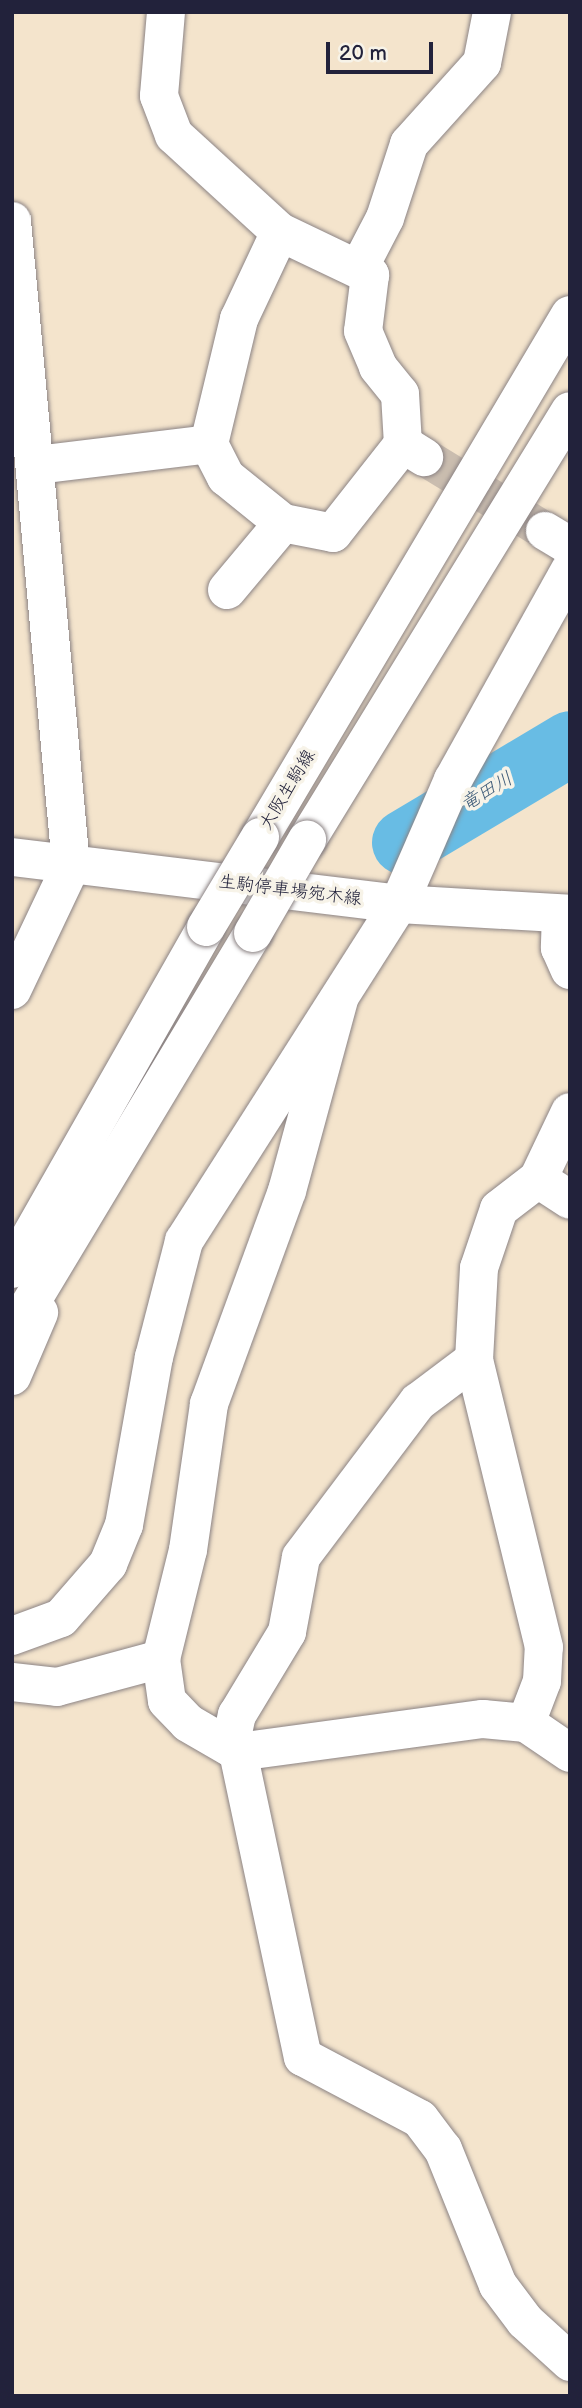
<!DOCTYPE html>
<html>
<head>
<meta charset="utf-8">
<style>
  body { margin:0 }
  #map { position:relative; width:582px; height:2408px; overflow:hidden; background:#f4e4cc; font-family:"Balsamiq Sans","Klee One",sans-serif }
  div>[style] { position:absolute }
  .river>* { height:65px; margin:-32.5px; padding:0 32.5px; transform-origin:32.5px; border-radius:32.5px; background:#68bce4 }
  .street-tunnel>* { height:38px; margin-top:-19px; transform-origin:0; background:repeating-linear-gradient(90deg,#cabdaf 0 38px,transparent 0 57px) }
  .roads { filter:drop-shadow(0 0 2px #8b8384) drop-shadow(0 0 2px #8b8384) }
  .street>* { height:38px; margin:-19px; padding:0 19px; transform-origin:19px; border-radius:19px; background:#fff }
  .secondary>* { height:38px; margin:-19px; padding:0 19px; transform-origin:19px; border-radius:19px; background:#fff }
  .primary>* { height:38px; margin:-19px; padding:0 19px; transform-origin:19px; border-radius:19px; background:#fff }
  .bridges { filter:drop-shadow(0 0 2px #8b8384) drop-shadow(0 0 2px #8b8384) }
  .primary-bridge>* { height:38px; margin:-19px; padding:0 19px; transform-origin:19px; border-radius:19px; background:#fff }
  span { translate:-50% -50%; white-space:nowrap; text-align:center; line-height:1.15; -webkit-text-stroke:7px #f7f3e8; paint-order:stroke }
  .street-label { font-size:18px; color:#22223b }
  .water-label { font-size:19px; color:#3a5876; font-style:italic }
  .frame { position:absolute; inset:0; border:14px solid #22223b; pointer-events:none }
  .scale { position:absolute; left:326px; top:42px; width:107px; height:32px; box-sizing:border-box; border:4px solid #22223b; border-top:0; padding-left:9px; font-size:21px; line-height:24px; white-space:nowrap; color:#22223b; -webkit-text-stroke:5px #f7f3e8; paint-order:stroke }
</style>
</head>
<body>
<div id="map">
  <div class="river">
    <i style="left:404px;top:842px;width:193px;rotate:-30.8deg"></i>
  </div>
  <div class="street-tunnel">
    <i style="left:426px;top:458px;width:140px;rotate:31.5deg"></i>
  </div>
  <div class="roads">
    <div class="street">
      <i style="left:166px;top:12px;width:84px;rotate:94.8deg"></i>
      <i style="left:159px;top:96px;width:42px;rotate:69deg"></i>
      <i style="left:174px;top:135px;width:144px;rotate:42.5deg"></i>
      <i style="left:280px;top:232px;width:100px;rotate:25.5deg"></i>
      <i style="left:370px;top:275px;width:56px;rotate:97.1deg"></i>
      <i style="left:363px;top:331px;width:39px;rotate:67deg"></i>
      <i style="left:378px;top:367px;width:35px;rotate:51deg"></i>
      <i style="left:400px;top:394px;width:50px;rotate:86.6deg"></i>
      <i style="left:359px;top:268px;width:56px;rotate:-62.5deg"></i>
      <i style="left:385px;top:218px;width:78px;rotate:-72deg"></i>
      <i style="left:409px;top:144px;width:109px;rotate:-48deg"></i>
      <i style="left:482px;top:63px;width:52px;rotate:-78.9deg"></i>
      <i style="left:209px;top:444px;width:37px;rotate:63deg"></i>
      <i style="left:226px;top:477px;width:73px;rotate:38.9deg"></i>
      <i style="left:283px;top:523px;width:51px;rotate:11.3deg"></i>
      <i style="left:333px;top:533px;width:113px;rotate:-51.8deg"></i>
      <i style="left:403px;top:444px;width:25px;rotate:32deg"></i>
      <i style="left:36px;top:465px;width:174px;rotate:-6.9deg"></i>
      <i style="left:209px;top:444px;width:129px;rotate:-76.5deg"></i>
      <i style="left:239px;top:319px;width:96px;rotate:-64.8deg"></i>
      <i style="left:545px;top:531px;width:29px;rotate:31deg"></i>
      <i style="left:227px;top:590px;width:87px;rotate:-50.1deg"></i>
      <i style="left:399px;top:904px;width:135px;rotate:-66.5deg"></i>
      <i style="left:453px;top:780px;width:240px;rotate:-60.9deg"></i>
      <i style="left:561px;top:914px;width:34px;rotate:92deg"></i>
      <i style="left:560px;top:948px;width:24px;rotate:66deg"></i>
      <i style="left:538px;top:1179px;width:38px;rotate:33deg"></i>
      <i style="left:161px;top:1659px;width:42px;rotate:81.9deg"></i>
      <i style="left:167px;top:1701px;width:30px;rotate:46deg"></i>
      <i style="left:188px;top:1723px;width:58px;rotate:30.1deg"></i>
      <i style="left:238px;top:1752px;width:247px;rotate:-7.7deg"></i>
      <i style="left:483px;top:1719px;width:43px;rotate:5.3deg"></i>
      <i style="left:526px;top:1723px;width:53px;rotate:34.3deg"></i>
      <i style="left:12px;top:1682px;width:45px;rotate:6.3deg"></i>
      <i style="left:57px;top:1687px;width:108px;rotate:-15.1deg"></i>
      <i style="left:161px;top:1659px;width:112px;rotate:-76.1deg"></i>
      <i style="left:188px;top:1550px;width:148px;rotate:-81.8deg"></i>
      <i style="left:209px;top:1404px;width:227px;rotate:-69.9deg"></i>
      <i style="left:287px;top:1191px;width:198px;rotate:-74.8deg"></i>
      <i style="left:526px;top:1723px;width:45px;rotate:-69.1deg"></i>
      <i style="left:542px;top:1681px;width:34px;rotate:-87deg"></i>
      <i style="left:544px;top:1647px;width:295px;rotate:-103.7deg"></i>
      <i style="left:474px;top:1360px;width:92px;rotate:-86.9deg"></i>
      <i style="left:479px;top:1268px;width:62px;rotate:-71.3deg"></i>
      <i style="left:499px;top:1209px;width:49px;rotate:-37.6deg"></i>
      <i style="left:538px;top:1179px;width:74px;rotate:-64.5deg"></i>
      <i style="left:230px;top:1747px;width:33px;rotate:-78deg"></i>
      <i style="left:237px;top:1715px;width:97px;rotate:-58.9deg"></i>
      <i style="left:287px;top:1632px;width:76px;rotate:-79.4deg"></i>
      <i style="left:301px;top:1557px;width:194px;rotate:-53deg"></i>
      <i style="left:418px;top:1402px;width:70px;rotate:-36.9deg"></i>
      <i style="left:238px;top:1752px;width:312px;rotate:78deg"></i>
      <i style="left:303px;top:2057px;width:132px;rotate:27.9deg"></i>
      <i style="left:420px;top:2119px;width:38px;rotate:53deg"></i>
      <i style="left:443px;top:2149px;width:147px;rotate:68deg"></i>
      <i style="left:498px;top:2285px;width:45px;rotate:53.1deg"></i>
      <i style="left:525px;top:2321px;width:61px;rotate:42.3deg"></i>
    </div>
    <div class="secondary">
      <i style="left:12px;top:221px;width:648px;rotate:84.77deg"></i>
      <i style="left:12px;top:857px;width:390px;rotate:6.9deg"></i>
      <i style="left:399px;top:904px;width:171px;rotate:3.3deg"></i>
    </div>
    <div class="primary">
      <i style="left:260px;top:837px;width:607px;rotate:-59.3deg"></i>
      <i style="left:307px;top:840px;width:503px;rotate:-58.49deg"></i>
      <i style="left:12px;top:990px;width:137px;rotate:-64.6deg"></i>
      <i style="left:12px;top:1269px;width:393px;rotate:-60.4deg"></i>
      <i style="left:12px;top:1334px;width:468px;rotate:-59deg"></i>
      <i style="left:12px;top:1376px;width:69px;rotate:-66.8deg"></i>
      <i style="left:12px;top:1636px;width:52px;rotate:-20.2deg"></i>
      <i style="left:61px;top:1618px;width:72px;rotate:-49deg"></i>
      <i style="left:108px;top:1564px;width:42px;rotate:-67.7deg"></i>
      <i style="left:124px;top:1525px;width:171px;rotate:-79.9deg"></i>
      <i style="left:154px;top:1357px;width:120px;rotate:-75.5deg"></i>
      <i style="left:184px;top:1241px;width:400px;rotate:-57.5deg"></i>
    </div>
  </div>
  <div class="bridges">
    <div class="primary-bridge">
      <i style="left:206px;top:927px;width:105px;rotate:-59deg"></i>
      <i style="left:253px;top:933px;width:108px;rotate:-59.9deg"></i>
    </div>
  </div>
  <div class="street-label">
    <span style="left:288px;top:790px;rotate:-59deg">大阪生駒線</span>
    <span style="left:290px;top:891px;rotate:7deg">生駒停車場宛木線</span>
  </div>
  <div class="water-label">
    <span style="left:487px;top:792px;rotate:-31deg">竜田川</span>
  </div>
  <div class="frame"></div>
  <div class="scale">20 m</div>
</div>
</body>
</html>
